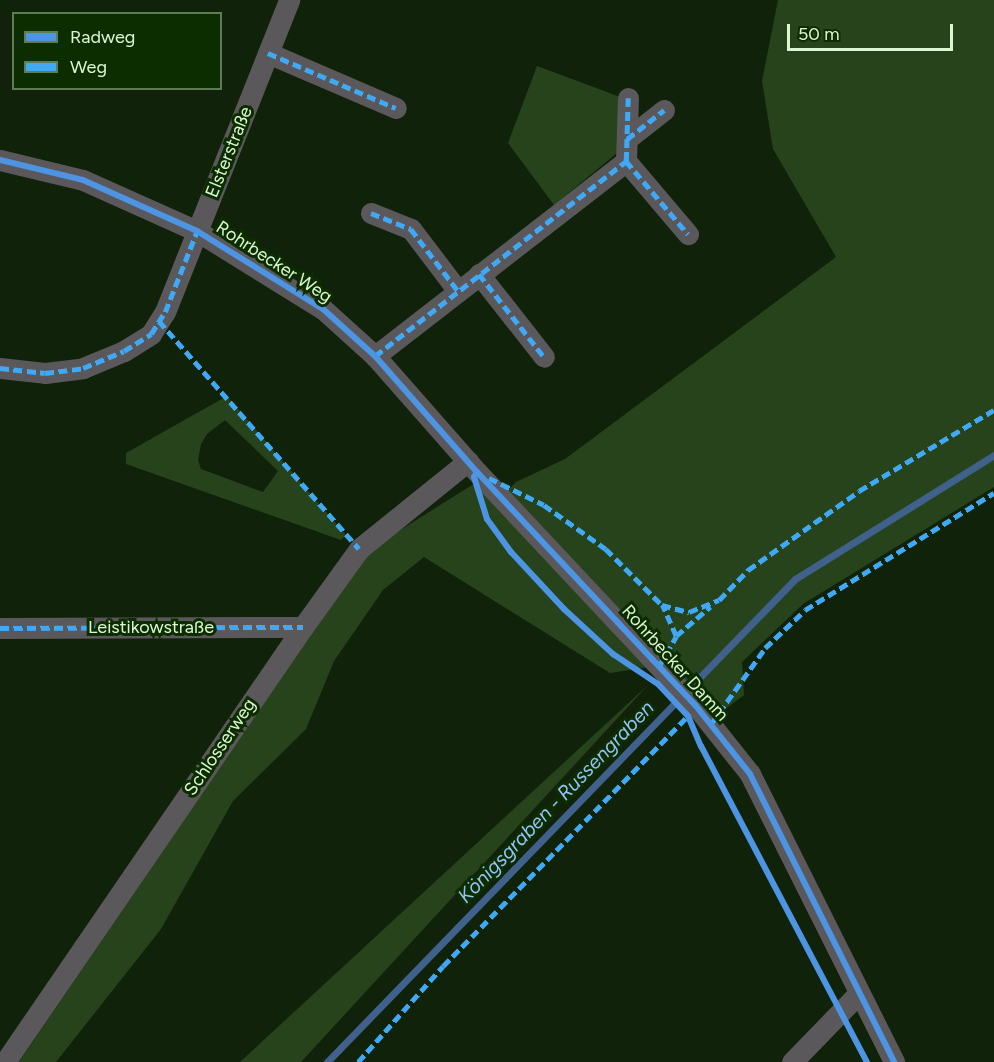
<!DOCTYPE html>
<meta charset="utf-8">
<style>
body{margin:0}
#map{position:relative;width:994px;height:1062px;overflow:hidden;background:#11220a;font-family:Figtree,sans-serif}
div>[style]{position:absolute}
.green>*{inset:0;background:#27431c}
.stream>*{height:7px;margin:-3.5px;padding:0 3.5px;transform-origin:3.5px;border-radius:3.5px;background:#3f618c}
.street>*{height:21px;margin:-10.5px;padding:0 10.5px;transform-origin:10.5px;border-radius:10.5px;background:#5a585b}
.quiet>*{height:4.5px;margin-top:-2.25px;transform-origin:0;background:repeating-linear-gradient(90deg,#3fa9f5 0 9px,transparent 0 13.5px)}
.cycleway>*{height:6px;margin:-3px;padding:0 3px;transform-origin:3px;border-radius:3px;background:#4d94e3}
span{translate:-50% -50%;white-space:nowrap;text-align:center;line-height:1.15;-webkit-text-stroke:6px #0c2d00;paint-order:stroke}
.street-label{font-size:18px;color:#dcf6d3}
.water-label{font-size:20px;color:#97c1fc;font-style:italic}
.legend{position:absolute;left:12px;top:12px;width:210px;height:78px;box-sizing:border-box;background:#0c2d00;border:2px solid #5f7d54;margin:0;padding:8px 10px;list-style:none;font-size:18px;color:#dcf6d3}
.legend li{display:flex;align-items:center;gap:12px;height:30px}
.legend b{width:30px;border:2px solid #5f7d54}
.scale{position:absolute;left:787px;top:24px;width:166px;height:27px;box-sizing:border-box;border:3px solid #dcf6d3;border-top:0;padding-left:8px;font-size:18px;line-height:21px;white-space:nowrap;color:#dcf6d3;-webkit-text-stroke:4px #0c2d00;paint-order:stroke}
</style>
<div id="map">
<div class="green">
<div style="clip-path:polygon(778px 0,994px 0,994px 487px,803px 604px,742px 662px,744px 695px,716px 716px,668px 664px,610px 673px,424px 557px,383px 590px,334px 661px,306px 729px,233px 801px,161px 929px,56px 1062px,19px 1062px,367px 551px,480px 480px,507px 491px,516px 482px,565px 459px,836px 257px,773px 149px,762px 81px)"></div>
<div style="clip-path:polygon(537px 66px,623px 98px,617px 153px,554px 205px,508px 143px)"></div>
<div style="clip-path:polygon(evenodd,227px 396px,346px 535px,341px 540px,126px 464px,126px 453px,227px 396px,225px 420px,278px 471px,263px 492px,201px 469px,198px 460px,201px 444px,207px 434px,225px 420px)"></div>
<div style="clip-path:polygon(648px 685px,301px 1062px,240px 1062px)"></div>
</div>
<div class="stream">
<div style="left:327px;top:1062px;width:673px;rotate:-45.9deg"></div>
<div style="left:795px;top:579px;width:234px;rotate:-31.9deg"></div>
</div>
<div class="street">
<div style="left:268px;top:53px;width:139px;rotate:23.3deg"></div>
<div style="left:627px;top:139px;width:47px;rotate:-38.1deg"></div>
<div style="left:0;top:160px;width:85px;rotate:13.5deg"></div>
<div style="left:83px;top:180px;width:125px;rotate:24.1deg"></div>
<div style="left:197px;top:231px;width:148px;rotate:31.8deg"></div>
<div style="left:323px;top:309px;width:70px;rotate:42.1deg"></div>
<div style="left:375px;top:356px;width:154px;rotate:48.7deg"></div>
<div style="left:477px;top:472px;width:320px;rotate:46.9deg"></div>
<div style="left:696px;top:706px;width:87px;rotate:51.5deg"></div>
<div style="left:750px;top:774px;width:322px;rotate:63.4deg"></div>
<div style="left:626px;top:161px;width:63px;rotate:-88.2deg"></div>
<div style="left:371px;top:213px;width:43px;rotate:21.8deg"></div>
<div style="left:411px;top:229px;width:78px;rotate:52.8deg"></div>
<div style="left:479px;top:274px;width:105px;rotate:51.9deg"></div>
<div style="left:375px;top:356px;width:318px;rotate:-37.8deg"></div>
<div style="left:626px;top:161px;width:96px;rotate:49.7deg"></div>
<div style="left:0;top:368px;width:45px;rotate:6.3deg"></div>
<div style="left:45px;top:373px;width:38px;rotate:-7deg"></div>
<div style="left:83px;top:368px;width:44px;rotate:-22.5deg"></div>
<div style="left:124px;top:351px;width:32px;rotate:-32deg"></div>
<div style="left:151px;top:334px;width:26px;rotate:-58deg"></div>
<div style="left:165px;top:312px;width:336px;rotate:-68.3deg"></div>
<div style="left:0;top:628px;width:303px;rotate:-0.2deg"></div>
<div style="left:5px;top:1062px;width:527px;rotate:-55.59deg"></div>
<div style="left:303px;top:627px;width:96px;rotate:-54.3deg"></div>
<div style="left:359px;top:549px;width:140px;rotate:-38.9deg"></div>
<div style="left:792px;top:1062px;width:96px;rotate:-45.8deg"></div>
</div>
<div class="quiet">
<div style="left:268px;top:53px;width:139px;rotate:23.3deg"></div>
<div style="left:627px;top:139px;width:47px;rotate:-38.1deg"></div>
<div style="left:626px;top:161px;width:63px;rotate:-88.2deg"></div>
<div style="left:371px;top:213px;width:43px;rotate:21.8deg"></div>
<div style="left:411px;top:229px;width:78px;rotate:52.8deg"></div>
<div style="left:479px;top:274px;width:105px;rotate:51.9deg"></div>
<div style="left:159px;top:321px;width:303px;rotate:48.7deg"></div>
<div style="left:375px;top:356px;width:318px;rotate:-37.8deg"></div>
<div style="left:626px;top:161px;width:96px;rotate:49.7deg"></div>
<div style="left:0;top:368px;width:45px;rotate:6.3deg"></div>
<div style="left:45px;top:373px;width:38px;rotate:-7deg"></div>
<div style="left:83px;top:368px;width:44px;rotate:-22.5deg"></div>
<div style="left:124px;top:351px;width:32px;rotate:-32deg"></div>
<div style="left:151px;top:334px;width:26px;rotate:-58deg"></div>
<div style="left:165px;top:312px;width:87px;rotate:-68.4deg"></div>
<div style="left:489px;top:478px;width:61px;rotate:26.1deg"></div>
<div style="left:544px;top:505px;width:76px;rotate:35.4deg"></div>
<div style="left:606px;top:549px;width:79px;rotate:45deg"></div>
<div style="left:662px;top:605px;width:28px;rotate:15deg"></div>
<div style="left:689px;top:612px;width:32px;rotate:-22deg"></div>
<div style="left:719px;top:600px;width:42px;rotate:-46deg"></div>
<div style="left:748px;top:570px;width:136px;rotate:-35.4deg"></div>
<div style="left:859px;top:491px;width:157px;rotate:-31deg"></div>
<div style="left:0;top:628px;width:303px;rotate:-0.2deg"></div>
<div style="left:676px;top:636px;width:45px;rotate:-40.5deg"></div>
<div style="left:659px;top:666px;width:34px;rotate:-60deg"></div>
<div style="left:676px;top:636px;width:34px;rotate:-114deg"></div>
<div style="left:711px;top:724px;width:93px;rotate:-54.6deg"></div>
<div style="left:765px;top:648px;width:55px;rotate:-43.5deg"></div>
<div style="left:805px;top:610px;width:222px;rotate:-31.8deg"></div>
<div style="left:358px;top:1062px;width:128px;rotate:-48.5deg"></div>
<div style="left:443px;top:966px;width:350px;rotate:-45.6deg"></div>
</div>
<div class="cycleway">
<div style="left:0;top:160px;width:85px;rotate:13.5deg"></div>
<div style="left:83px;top:180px;width:125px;rotate:24.1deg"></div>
<div style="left:197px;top:231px;width:148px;rotate:31.8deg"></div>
<div style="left:323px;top:309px;width:70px;rotate:42.1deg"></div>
<div style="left:375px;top:356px;width:154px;rotate:48.7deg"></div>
<div style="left:477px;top:472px;width:320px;rotate:46.9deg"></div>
<div style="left:696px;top:706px;width:87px;rotate:51.5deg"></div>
<div style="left:750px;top:774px;width:322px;rotate:63.4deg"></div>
<div style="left:477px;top:472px;width:6px;rotate:121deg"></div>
<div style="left:474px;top:477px;width:44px;rotate:72.8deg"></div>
<div style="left:487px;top:519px;width:41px;rotate:54deg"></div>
<div style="left:511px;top:552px;width:78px;rotate:47.1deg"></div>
<div style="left:564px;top:609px;width:67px;rotate:42.6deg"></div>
<div style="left:613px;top:654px;width:54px;rotate:33.7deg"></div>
<div style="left:658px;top:684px;width:44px;rotate:46.8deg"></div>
<div style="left:688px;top:716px;width:33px;rotate:67deg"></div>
<div style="left:701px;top:746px;width:357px;rotate:62.3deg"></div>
</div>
<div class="street-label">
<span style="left:229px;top:152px;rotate:-68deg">Elsterstraße</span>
<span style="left:274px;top:262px;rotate:33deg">Rohrbecker Weg</span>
<span style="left:151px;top:627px">Leistikowstraße</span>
<span style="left:675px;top:663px;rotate:48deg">Rohrbecker Damm</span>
<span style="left:220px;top:747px;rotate:-56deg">Schlosserweg</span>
</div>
<div class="water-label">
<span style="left:556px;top:802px;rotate:-46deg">Königsgraben - Russengraben</span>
</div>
<ul class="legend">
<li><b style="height:8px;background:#4d94e3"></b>Radweg</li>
<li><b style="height:8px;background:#3fa9f5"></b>Weg</li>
</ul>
<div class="scale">50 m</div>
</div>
